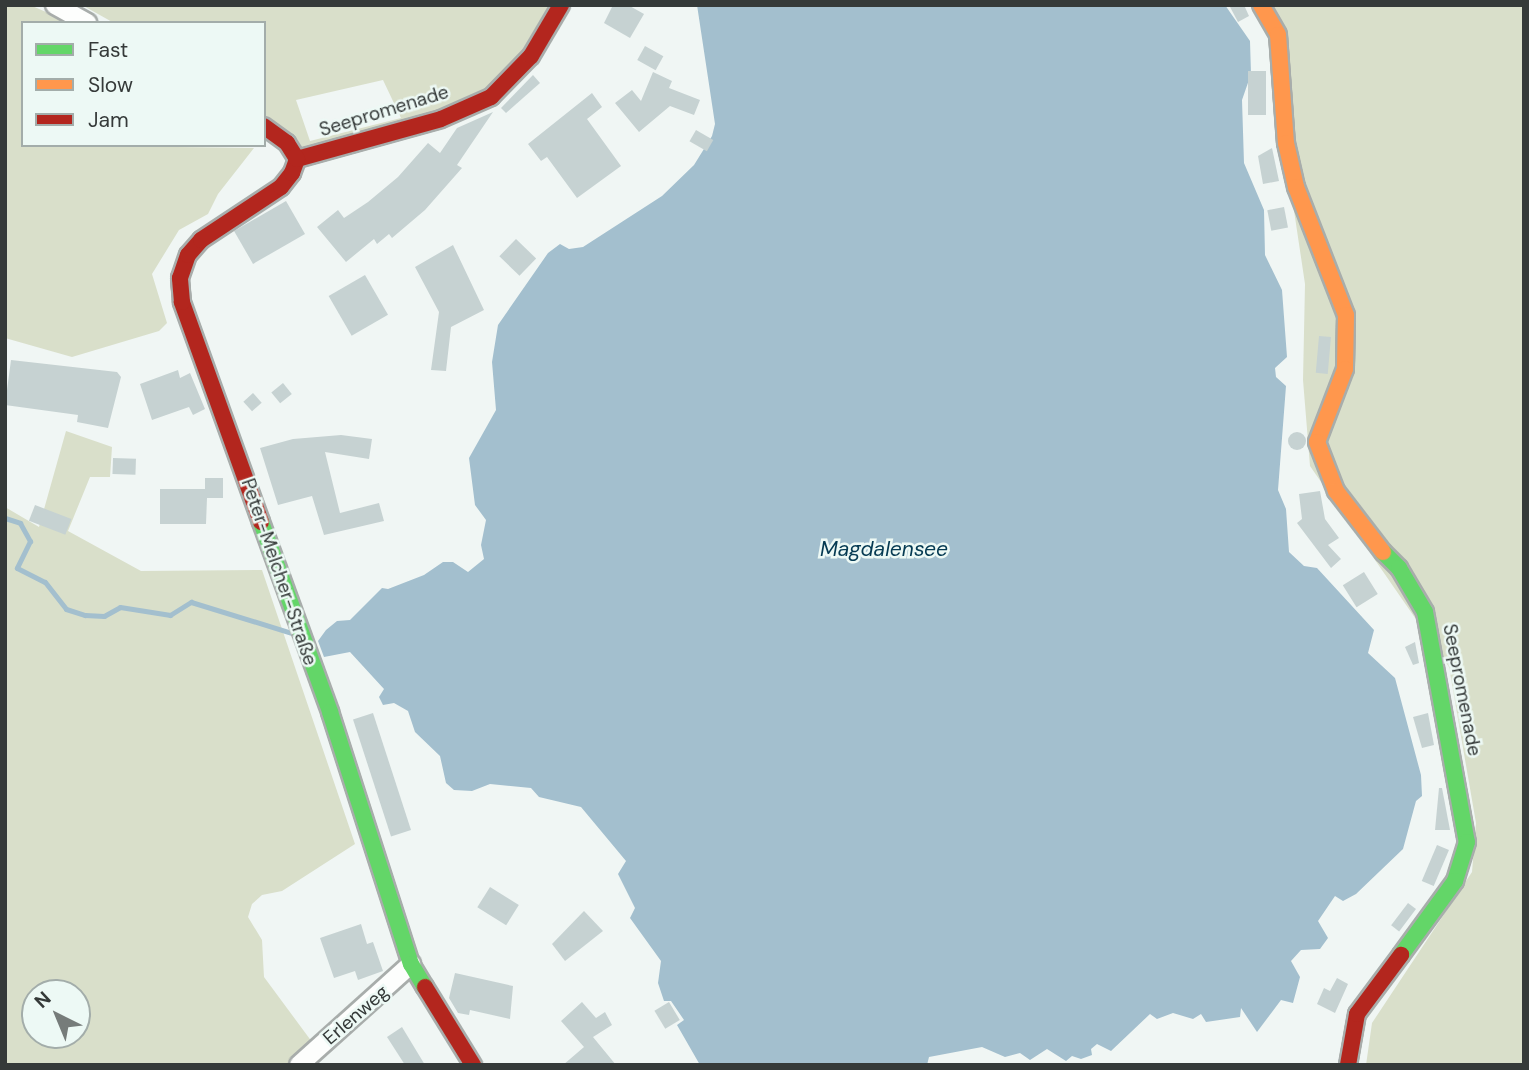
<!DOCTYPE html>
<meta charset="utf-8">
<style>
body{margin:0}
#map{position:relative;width:1529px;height:1070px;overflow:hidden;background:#f0f6f4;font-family:"DM Sans",sans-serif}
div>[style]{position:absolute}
.green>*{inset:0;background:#d9dfca}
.water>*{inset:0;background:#a3bfce}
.stream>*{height:5px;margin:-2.5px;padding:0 2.5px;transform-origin:2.5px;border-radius:2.5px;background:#a3bfce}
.building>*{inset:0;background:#c6d2d2;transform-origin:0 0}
.round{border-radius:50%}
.roads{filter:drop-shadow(2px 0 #a8adab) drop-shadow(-2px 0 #a8adab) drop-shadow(0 2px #a8adab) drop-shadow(0 -2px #a8adab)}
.street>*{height:18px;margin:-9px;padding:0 9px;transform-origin:9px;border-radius:9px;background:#fdfefd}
.fast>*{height:16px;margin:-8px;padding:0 8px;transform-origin:8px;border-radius:8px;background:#63d668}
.slow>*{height:16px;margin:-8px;padding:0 8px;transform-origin:8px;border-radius:8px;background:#ff974d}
.jam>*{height:16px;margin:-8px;padding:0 8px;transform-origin:8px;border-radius:8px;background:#b3261e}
span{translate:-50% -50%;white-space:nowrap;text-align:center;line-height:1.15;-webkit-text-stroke:5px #edf9f5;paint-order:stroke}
.street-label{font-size:19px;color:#353a39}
.water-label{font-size:21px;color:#053a52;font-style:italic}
.frame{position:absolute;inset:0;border:7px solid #353a39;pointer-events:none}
.legend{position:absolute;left:21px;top:21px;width:245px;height:126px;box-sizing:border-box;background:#edf9f5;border:2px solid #a3adaa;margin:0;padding:9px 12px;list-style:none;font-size:21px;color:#353a39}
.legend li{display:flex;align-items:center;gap:14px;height:35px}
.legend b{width:35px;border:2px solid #a3adaa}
.north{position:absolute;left:21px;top:979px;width:70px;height:70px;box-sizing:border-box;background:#edf9f5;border:2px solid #a3adaa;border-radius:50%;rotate:317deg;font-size:19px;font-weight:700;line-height:28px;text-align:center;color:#353a39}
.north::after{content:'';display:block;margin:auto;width:24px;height:32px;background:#767c7a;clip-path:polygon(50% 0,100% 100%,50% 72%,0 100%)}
</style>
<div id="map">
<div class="green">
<div style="clip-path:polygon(5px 5px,30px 5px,71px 23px,23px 23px,23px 145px,254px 148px,218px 194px,208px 214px,179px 230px,152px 274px,167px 323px,159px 331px,72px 357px,5px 338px)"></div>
<div style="clip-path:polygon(evenodd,82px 5px,553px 5px,512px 72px,442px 116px,295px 153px,264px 121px,264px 23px,114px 23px,82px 5px,383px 80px,401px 118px,310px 141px,296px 100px,383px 80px)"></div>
<div style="clip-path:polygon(1252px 5px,1524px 5px,1524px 1065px,1366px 1065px,1372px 1023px,1472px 872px,1476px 823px,1449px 667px,1310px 466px,1303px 380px,1305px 284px,1267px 30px)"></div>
<div style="clip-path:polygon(evenodd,66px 431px,112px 447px,110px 477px,90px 477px,68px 531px,141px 571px,262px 570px,355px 844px,282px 891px,262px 895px,252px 904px,248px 917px,262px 940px,264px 977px,315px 1046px,294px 1065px,5px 1065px,5px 507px,39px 527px,66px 431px,35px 993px,77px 993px,77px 1035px,35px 1035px,35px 993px)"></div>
</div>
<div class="water">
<div style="clip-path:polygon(697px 5px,1225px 5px,1250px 41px,1251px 74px,1242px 100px,1244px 163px,1264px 210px,1265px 255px,1282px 290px,1287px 357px,1275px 368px,1276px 377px,1286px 386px,1278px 490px,1286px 509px,1289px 552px,1304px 566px,1317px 568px,1374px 630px,1368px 653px,1395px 678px,1421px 775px,1422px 796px,1416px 801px,1403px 849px,1356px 894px,1343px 901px,1335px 896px,1318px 921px,1328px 938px,1320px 949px,1301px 950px,1291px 961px,1300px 977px,1293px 1003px,1281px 1000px,1257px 1032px,1241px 1008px,1240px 1017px,1206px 1022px,1201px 1014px,1193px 1019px,1173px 1013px,1157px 1019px,1150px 1014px,1111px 1051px,1097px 1044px,1091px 1049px,1092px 1055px,1081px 1059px,1072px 1056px,1066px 1061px,1047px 1049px,1030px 1060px,1020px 1053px,1005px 1057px,982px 1047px,929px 1057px,927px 1065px,700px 1065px,677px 1025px,684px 1020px,671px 1001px,664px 1001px,658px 983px,661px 961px,630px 918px,635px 908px,618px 874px,626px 861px,581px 807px,539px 797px,531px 788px,490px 784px,472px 791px,454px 790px,446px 783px,440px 756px,415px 732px,408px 711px,394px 703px,383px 705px,379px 697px,384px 689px,350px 652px,324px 657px,318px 641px,326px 630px,337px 621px,350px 620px,382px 588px,388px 589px,424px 575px,443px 562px,453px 562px,468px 572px,484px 559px,481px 545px,486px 520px,475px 505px,469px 458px,496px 410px,492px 362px,498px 325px,548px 253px,560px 244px,569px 249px,583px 247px,662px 196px,694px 165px,712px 136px,715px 124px)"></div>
</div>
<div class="stream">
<div style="left:5px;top:518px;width:16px;rotate:18deg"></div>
<div style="left:20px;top:523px;width:21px;rotate:61deg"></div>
<div style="left:30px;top:541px;width:30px;rotate:116deg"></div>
<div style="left:17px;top:568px;width:31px;rotate:27deg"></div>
<div style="left:45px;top:582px;width:34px;rotate:52deg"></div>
<div style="left:66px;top:609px;width:20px;rotate:18deg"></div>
<div style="left:85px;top:615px;width:19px;rotate:3deg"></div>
<div style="left:104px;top:616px;width:18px;rotate:-29deg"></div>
<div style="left:120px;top:607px;width:51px;rotate:9.1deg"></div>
<div style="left:170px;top:615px;width:25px;rotate:-32deg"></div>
<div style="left:191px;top:602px;width:109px;rotate:17.1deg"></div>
</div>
<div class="building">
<div style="clip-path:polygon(613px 5px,628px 5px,644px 14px,630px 38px,604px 23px)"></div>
<div style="clip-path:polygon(1229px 5px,1244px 5px,1249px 16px,1238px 22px)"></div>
<div style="left:645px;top:46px;width:21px;height:16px;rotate:29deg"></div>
<div style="left:1248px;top:71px;width:18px;height:44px"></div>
<div style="clip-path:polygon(653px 72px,672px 81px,669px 88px,700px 100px,694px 115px,670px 106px,639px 132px,615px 103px,632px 90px,641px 101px)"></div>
<div style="clip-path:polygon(533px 75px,540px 83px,506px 113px,501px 108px)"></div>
<div style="clip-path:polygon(592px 93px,602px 107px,587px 119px,621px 166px,577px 198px,547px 157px,541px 161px,528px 144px)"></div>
<div style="clip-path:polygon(493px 112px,457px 165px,462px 168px,425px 210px,392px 238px,389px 234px,377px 244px,374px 239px,346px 262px,317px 227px,338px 210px,344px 218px,368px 202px,398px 177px,428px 143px,440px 153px,457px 128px)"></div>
<div style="left:696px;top:130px;width:20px;height:13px;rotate:30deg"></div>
<div style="clip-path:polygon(1272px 148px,1279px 181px,1263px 184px,1258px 156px)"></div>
<div style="left:286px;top:201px;width:38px;height:60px;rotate:60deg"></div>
<div style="left:1284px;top:207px;width:21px;height:17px;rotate:79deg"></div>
<div style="left:516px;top:239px;width:28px;height:24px;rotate:44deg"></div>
<div style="clip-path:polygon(453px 245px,484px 310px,451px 327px,446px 371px,431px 370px,439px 312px,415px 267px)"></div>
<div style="left:365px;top:275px;width:46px;height:42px;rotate:60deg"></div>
<div style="left:1319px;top:336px;width:12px;height:37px;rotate:5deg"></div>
<div style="clip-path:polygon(11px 360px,117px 372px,121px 377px,108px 428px,77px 422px,78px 415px,5px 405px)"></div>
<div style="clip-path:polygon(178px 370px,180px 378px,190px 373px,205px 409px,193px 415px,189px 407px,152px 420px,140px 384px)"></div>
<div style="left:283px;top:383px;width:14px;height:15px;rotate:51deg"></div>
<div style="left:253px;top:393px;width:13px;height:13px;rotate:48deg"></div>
<div class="round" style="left:1288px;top:432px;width:18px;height:18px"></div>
<div style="clip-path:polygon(341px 435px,372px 439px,369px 459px,325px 452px,340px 513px,379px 503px,384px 521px,324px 535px,312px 496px,278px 505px,260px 448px,293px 439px)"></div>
<div style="left:113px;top:458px;width:23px;height:16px;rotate:2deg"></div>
<div style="clip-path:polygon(205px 478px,223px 478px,223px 498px,207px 498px,206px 524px,160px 524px,160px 489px,205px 489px)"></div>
<div style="clip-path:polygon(1320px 491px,1325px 519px,1339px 538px,1328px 545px,1341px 559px,1331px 568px,1297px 523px,1302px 519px,1299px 494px)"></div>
<div style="left:35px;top:505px;width:39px;height:17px;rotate:21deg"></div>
<div style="left:1364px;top:572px;width:26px;height:25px;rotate:58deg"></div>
<div style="clip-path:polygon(1415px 642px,1419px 663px,1413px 665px,1405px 647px)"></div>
<div style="left:373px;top:713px;width:123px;height:21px;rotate:72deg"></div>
<div style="clip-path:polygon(1428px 713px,1434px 745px,1422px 748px,1413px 717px)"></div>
<div style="clip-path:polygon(1439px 788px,1442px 788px,1450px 830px,1435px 830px)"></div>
<div style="left:1437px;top:845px;width:13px;height:39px;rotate:23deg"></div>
<div style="left:490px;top:887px;width:34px;height:24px;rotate:32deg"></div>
<div style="left:1408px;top:903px;width:10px;height:28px;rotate:37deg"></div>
<div style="clip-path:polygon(584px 911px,603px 931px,565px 961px,552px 944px)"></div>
<div style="clip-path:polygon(361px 924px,367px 944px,373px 942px,383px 971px,358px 980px,355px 971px,334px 978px,320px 938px)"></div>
<div style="clip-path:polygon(455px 973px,513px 986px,510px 1019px,470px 1010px,469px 1015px,458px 1013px,449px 998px)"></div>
<div style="clip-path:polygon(1337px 978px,1348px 984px,1335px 1013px,1317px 1004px,1324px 988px,1330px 991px)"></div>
<div style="clip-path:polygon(582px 1002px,596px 1018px,605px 1012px,612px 1025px,593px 1037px,616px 1065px,563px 1065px,584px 1047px,561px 1021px)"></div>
<div style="left:669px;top:1002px;width:21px;height:17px;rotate:59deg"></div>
<div style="clip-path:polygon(402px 1027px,425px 1065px,405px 1065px,387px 1037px)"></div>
</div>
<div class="roads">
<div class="street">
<div style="left:55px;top:5px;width:37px;rotate:29deg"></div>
<div style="left:299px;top:1065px;width:151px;rotate:-42deg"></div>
</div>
<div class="fast">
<div style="left:261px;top:522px;width:202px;rotate:70deg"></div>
<div style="left:330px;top:712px;width:265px;rotate:72.2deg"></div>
<div style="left:411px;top:964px;width:27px;rotate:59deg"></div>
<div style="left:1383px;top:552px;width:23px;rotate:45deg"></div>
<div style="left:1399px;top:568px;width:51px;rotate:59.4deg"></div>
<div style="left:1425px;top:612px;width:234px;rotate:79.7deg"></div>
<div style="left:1467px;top:842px;width:41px;rotate:107.1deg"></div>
<div style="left:1455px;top:881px;width:92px;rotate:126.1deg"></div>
</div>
<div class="slow">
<div style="left:1261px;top:5px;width:34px;rotate:60deg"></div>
<div style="left:1278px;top:35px;width:108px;rotate:85.8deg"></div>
<div style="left:1286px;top:143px;width:45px;rotate:77.2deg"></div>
<div style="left:1296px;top:187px;width:137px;rotate:68.7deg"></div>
<div style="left:1346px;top:315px;width:54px;rotate:91.1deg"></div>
<div style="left:1345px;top:369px;width:78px;rotate:111deg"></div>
<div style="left:1317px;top:442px;width:53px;rotate:68.8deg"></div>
<div style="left:1336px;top:491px;width:77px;rotate:52.4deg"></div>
</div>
<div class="jam">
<div style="left:297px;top:159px;width:149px;rotate:-15.5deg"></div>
<div style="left:441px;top:119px;width:55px;rotate:-23.7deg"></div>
<div style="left:491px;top:97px;width:57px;rotate:-45.7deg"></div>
<div style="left:531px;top:56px;width:59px;rotate:-59.5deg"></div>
<div style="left:261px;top:522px;width:234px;rotate:-109.8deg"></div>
<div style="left:182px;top:302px;width:24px;rotate:-95deg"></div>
<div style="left:180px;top:278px;width:24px;rotate:-71deg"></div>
<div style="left:188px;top:255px;width:20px;rotate:-49deg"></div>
<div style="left:201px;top:240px;width:96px;rotate:-33.5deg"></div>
<div style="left:281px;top:187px;width:18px;rotate:-52deg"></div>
<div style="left:292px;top:173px;width:15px;rotate:-70deg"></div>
<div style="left:297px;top:159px;width:19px;rotate:-122deg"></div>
<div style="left:287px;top:143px;width:29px;rotate:-144deg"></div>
<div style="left:425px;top:987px;width:92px;rotate:58.4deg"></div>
<div style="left:1348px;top:1065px;width:52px;rotate:-80deg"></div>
<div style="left:1357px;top:1014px;width:74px;rotate:-53.3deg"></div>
</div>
</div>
<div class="street-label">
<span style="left:384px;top:111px;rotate:-17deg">Seepromenade</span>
<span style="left:279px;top:572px;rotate:71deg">Peter-Melcher-Straße</span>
<span style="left:1462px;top:690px;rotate:79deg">Seepromenade</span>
<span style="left:356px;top:1015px;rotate:-41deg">Erlenweg</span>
</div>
<div class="water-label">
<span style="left:884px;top:549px">Magdalensee</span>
</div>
<div class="frame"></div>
<ul class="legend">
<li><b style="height:9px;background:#63d668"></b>Fast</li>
<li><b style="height:9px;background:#ff974d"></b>Slow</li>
<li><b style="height:9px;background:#b3261e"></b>Jam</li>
</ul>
<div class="north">N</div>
</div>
